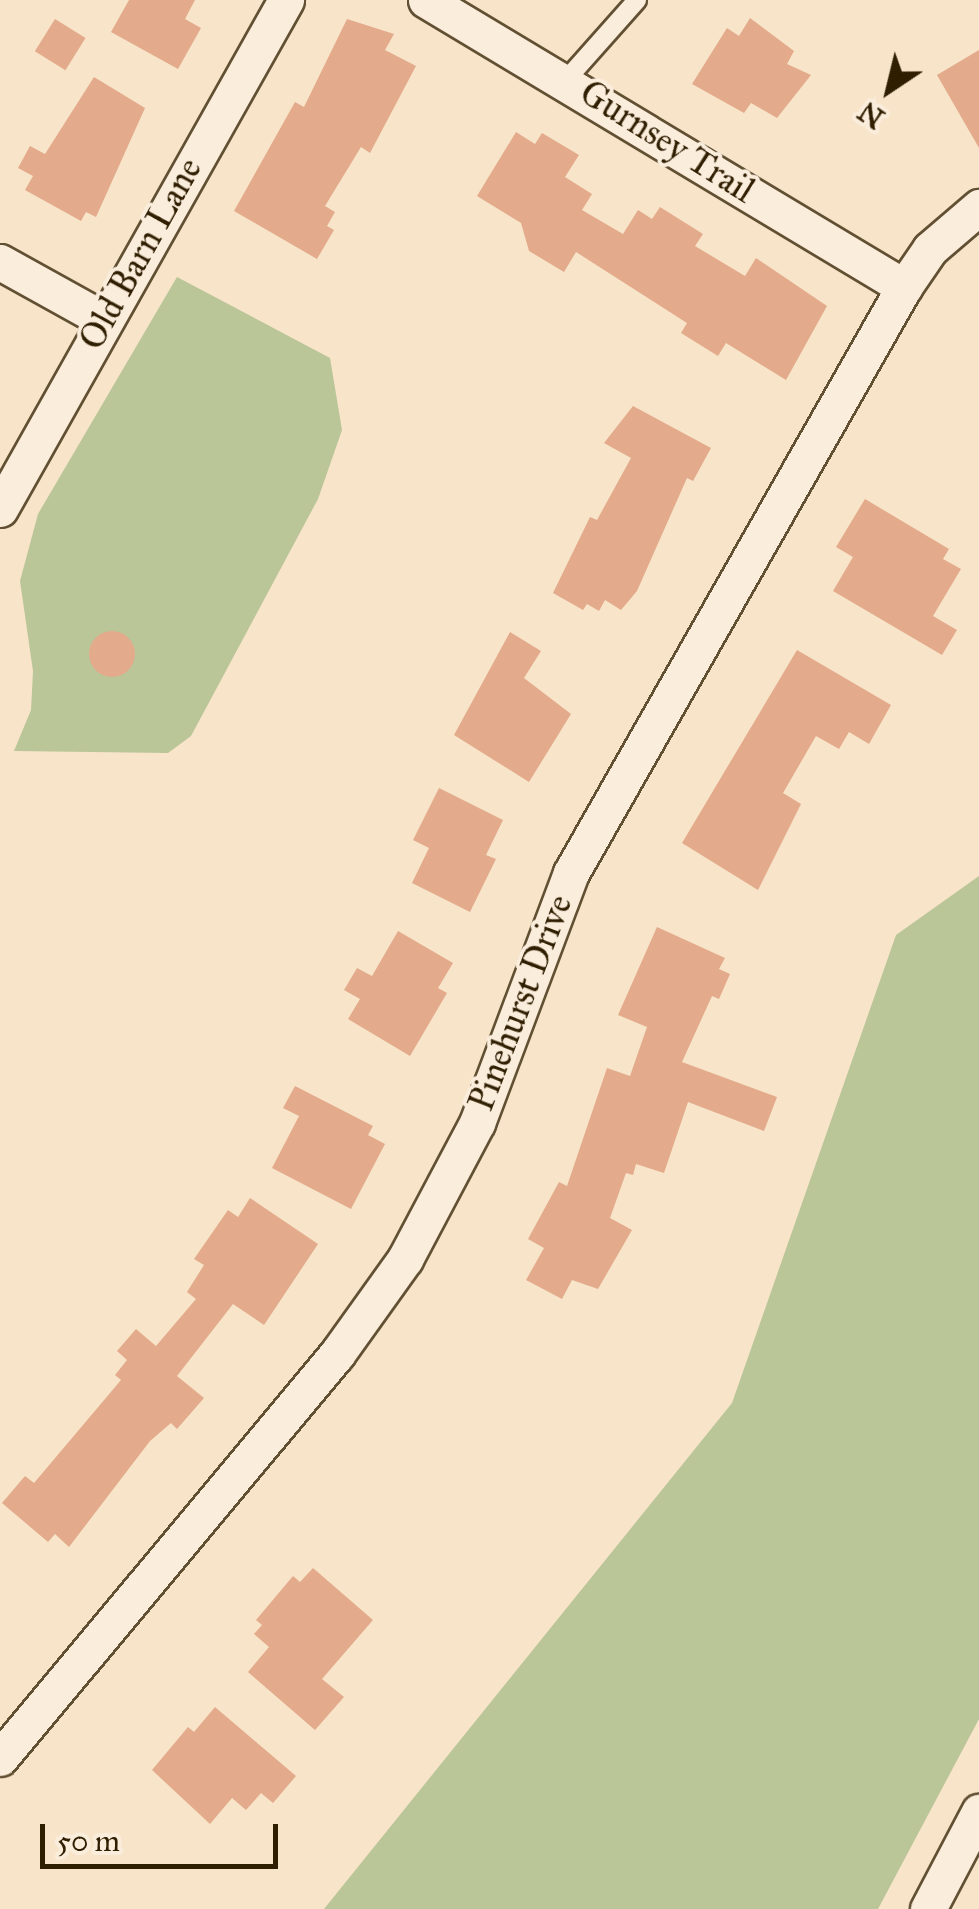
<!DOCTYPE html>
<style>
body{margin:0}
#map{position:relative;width:979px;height:1909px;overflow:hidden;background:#f7e4c9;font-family:"IM FELL Great Primer",serif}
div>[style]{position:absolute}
.green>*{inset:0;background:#bac598}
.building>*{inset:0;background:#e3ab8b;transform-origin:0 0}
.round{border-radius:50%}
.roads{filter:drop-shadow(2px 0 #625033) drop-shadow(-2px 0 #625033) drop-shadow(0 2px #625033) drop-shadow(0 -2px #625033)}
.service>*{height:18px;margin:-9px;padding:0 9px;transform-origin:9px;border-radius:9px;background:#faeddc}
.minor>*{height:35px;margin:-17.5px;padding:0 17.5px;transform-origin:17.5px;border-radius:17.5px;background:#faeddc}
span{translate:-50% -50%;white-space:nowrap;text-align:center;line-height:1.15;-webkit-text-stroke:8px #faeddc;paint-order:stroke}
.street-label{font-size:35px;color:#301e01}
.north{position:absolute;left:839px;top:40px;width:100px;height:100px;-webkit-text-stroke:8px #faeddc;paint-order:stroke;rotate:215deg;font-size:28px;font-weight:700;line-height:40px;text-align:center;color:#301e01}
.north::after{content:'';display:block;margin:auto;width:35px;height:45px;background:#301e01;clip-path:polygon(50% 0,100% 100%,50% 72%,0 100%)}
.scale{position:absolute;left:40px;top:1824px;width:238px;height:45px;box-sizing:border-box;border:5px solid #301e01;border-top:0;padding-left:12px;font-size:30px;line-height:35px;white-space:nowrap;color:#301e01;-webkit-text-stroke:8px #faeddc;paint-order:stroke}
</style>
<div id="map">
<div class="green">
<div style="clip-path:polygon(177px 277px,330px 358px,342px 430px,318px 499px,191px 736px,168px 753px,14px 751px,31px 710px,33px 671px,20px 581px,38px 514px)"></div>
<div style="clip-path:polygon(979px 876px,979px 1719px,878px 1909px,324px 1909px,732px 1403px,896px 935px)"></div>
</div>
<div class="building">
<div style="clip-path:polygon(129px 0,195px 0,185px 19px,201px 28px,178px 69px,111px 32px)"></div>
<div style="clip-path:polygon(750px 18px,794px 51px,787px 64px,811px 75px,777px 118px,751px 103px,744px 113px,692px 84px,727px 28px,739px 36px)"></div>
<div style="left:55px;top:19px;width:36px;height:38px;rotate:32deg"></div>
<div style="clip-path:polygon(347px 19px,394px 34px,385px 50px,416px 66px,370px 153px,361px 147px,325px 206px,335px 212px,327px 226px,334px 230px,317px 259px,234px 211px,295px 102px,304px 107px)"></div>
<div style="clip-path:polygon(979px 50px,979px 148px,937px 75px)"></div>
<div style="clip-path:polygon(94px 77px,145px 108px,96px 217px,86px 212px,81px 221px,25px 190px,33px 176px,18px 168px,30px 146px,45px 154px)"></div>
<div style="clip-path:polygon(516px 132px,535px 144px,542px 133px,579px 155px,565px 177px,592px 194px,582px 210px,623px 234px,638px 210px,652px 219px,660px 207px,703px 234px,695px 246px,745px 276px,756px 258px,827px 306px,786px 380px,726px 343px,718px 356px,681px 333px,687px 323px,576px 252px,564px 272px,529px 251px,521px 223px,477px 196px)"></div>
<div style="clip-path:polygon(633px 406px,711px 448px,693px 481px,687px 478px,637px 591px,621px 610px,605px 600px,599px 611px,587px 604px,583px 610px,553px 593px,590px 517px,597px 520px,631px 458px,604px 443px)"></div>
<div style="clip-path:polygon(865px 499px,949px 549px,943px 559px,961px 569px,933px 616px,957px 630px,942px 655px,833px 591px,853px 557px,836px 547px)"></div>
<div class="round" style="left:89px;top:631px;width:46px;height:46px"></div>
<div style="clip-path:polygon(510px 632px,541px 651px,524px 678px,571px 714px,529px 782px,454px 735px)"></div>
<div style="clip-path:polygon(797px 650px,891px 705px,869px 744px,849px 732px,839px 749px,816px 736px,783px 793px,801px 804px,758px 890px,682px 843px)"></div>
<div style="clip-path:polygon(439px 788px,503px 820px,486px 855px,496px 859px,470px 912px,412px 883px,429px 848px,413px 840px)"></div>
<div style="clip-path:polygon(657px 927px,725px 958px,719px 969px,730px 974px,719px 999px,712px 996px,682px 1062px,777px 1097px,764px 1131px,688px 1102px,664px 1173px,636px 1164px,633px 1175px,626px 1173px,610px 1218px,632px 1230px,598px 1289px,572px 1280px,562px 1299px,526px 1280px,544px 1248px,528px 1239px,559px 1182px,567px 1186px,607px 1068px,630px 1076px,647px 1027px,618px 1015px)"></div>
<div style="clip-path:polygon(398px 931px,453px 963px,438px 988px,447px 993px,410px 1056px,348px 1019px,360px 999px,344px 990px,357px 968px,372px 976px)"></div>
<div style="clip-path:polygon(295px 1086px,373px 1126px,368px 1135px,385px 1144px,351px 1209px,272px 1168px,299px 1116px,283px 1108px)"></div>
<div style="clip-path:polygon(250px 1198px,318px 1244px,264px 1325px,233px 1304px,177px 1376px,204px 1398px,177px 1429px,171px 1423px,150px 1441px,69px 1547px,55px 1534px,48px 1542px,2px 1503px,25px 1476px,34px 1483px,121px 1380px,115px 1375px,127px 1360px,117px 1351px,136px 1329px,156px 1346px,196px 1299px,187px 1292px,204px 1265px,194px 1259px,228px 1210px,238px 1217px)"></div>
<div style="clip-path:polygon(313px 1568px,373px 1620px,322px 1679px,344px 1697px,315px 1730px,248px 1672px,269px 1647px,254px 1634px,262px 1625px,256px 1620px,293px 1576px,300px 1582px)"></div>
<div style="clip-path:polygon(215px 1707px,296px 1776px,273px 1803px,261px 1793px,246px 1810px,232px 1798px,210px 1824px,152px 1770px,188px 1727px,194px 1732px)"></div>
</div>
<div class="roads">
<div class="service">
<div style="left:566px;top:80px;width:107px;rotate:-48.4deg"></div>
</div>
<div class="minor">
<div style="left:426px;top:0;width:558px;rotate:30.98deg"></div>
<div style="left:0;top:262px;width:118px;rotate:29deg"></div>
<div style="left:0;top:509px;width:584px;rotate:-60.67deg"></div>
<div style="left:0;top:1758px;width:526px;rotate:-50.17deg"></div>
<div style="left:337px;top:1354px;width:117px;rotate:-54.4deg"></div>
<div style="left:405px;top:1259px;width:154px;rotate:-62.1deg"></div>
<div style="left:477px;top:1123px;width:267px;rotate:-69.4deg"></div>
<div style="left:571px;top:873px;width:674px;rotate:-60.39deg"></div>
<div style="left:904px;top:287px;width:46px;rotate:-55.6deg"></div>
<div style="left:930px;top:249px;width:65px;rotate:-40.6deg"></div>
<div style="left:928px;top:1909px;width:110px;rotate:-62.3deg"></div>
</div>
</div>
<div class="street-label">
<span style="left:667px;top:142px;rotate:32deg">Gurnsey Trail</span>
<span style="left:141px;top:254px;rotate:-61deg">Old Barn Lane</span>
<span style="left:521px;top:1003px;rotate:-69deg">Pinehurst Drive</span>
</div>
<div class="north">N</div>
<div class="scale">50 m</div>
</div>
